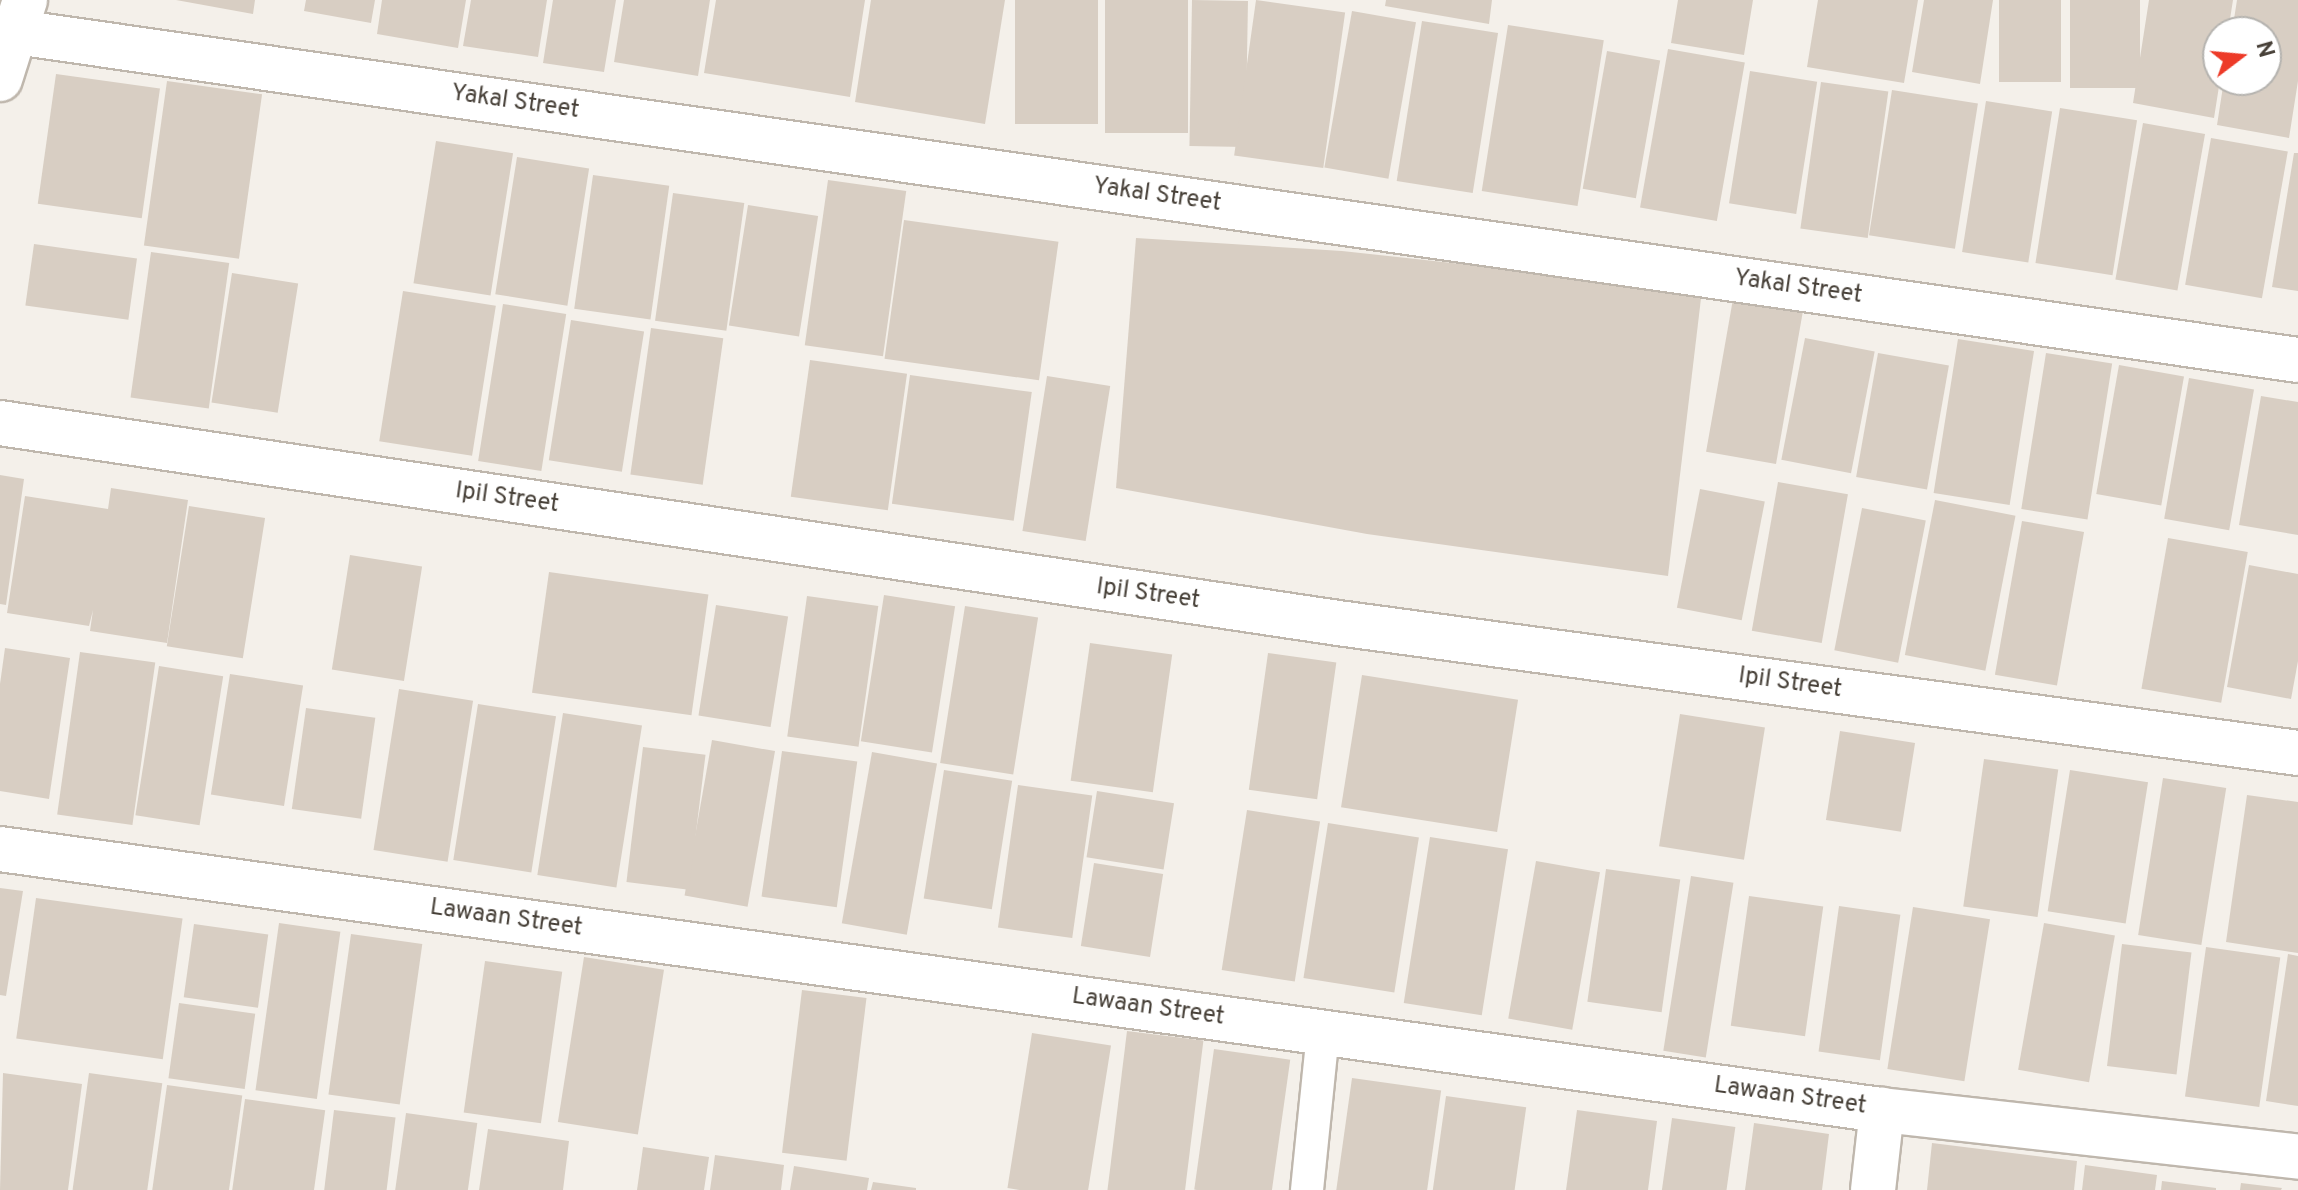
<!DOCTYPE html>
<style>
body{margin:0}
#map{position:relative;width:2298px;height:1190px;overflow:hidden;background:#f4f0ea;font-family:Overpass,sans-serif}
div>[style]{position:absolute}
.building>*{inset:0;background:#d8cec3;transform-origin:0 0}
.roads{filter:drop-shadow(2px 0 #bfb7ad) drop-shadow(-2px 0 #bfb7ad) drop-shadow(0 2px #bfb7ad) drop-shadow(0 -2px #bfb7ad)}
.lane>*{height:32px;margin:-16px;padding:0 16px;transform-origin:16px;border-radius:16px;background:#fff}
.street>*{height:44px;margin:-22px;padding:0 22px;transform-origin:22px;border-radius:22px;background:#fff}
span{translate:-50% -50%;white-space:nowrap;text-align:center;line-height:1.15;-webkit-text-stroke:7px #fff;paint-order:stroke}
.street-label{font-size:24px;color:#474038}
.north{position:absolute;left:2202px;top:16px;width:80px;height:80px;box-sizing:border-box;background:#fff;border:2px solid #b5b3af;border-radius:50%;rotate:74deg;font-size:22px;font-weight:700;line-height:32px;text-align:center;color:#474038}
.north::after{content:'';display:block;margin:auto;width:28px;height:36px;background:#ed3a28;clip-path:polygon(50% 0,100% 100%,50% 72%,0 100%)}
</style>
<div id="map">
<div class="building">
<div style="clip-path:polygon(176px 0,255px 0,253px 14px)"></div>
<div style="clip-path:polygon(306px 0,375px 0,371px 23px,304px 11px)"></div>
<div style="clip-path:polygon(382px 0,466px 0,458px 48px,377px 34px)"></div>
<div style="clip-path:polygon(471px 0,547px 0,538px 57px,463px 46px)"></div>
<div style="clip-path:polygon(553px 0,616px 0,604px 72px,543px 63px)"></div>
<div style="clip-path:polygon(624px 0,710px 0,698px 76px,614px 62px)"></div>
<div style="clip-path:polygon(716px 0,865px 0,850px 97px,704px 73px)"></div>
<div style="clip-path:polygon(871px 0,1005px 0,985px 124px,855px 102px)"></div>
<div style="left:1015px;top:0;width:83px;height:124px"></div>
<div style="left:1105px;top:0;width:83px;height:133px"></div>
<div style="left:1192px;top:0;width:56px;height:146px;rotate:1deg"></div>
<div style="left:1256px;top:0;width:90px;height:157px;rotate:8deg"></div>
<div style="clip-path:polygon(1386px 0,1492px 0,1489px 24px,1385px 6px)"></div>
<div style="clip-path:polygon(1678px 0,1753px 0,1744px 55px,1671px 43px)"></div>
<div style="clip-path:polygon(1818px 0,1918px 0,1904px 83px,1807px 67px)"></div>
<div style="clip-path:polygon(1924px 0,1993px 0,1980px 84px,1912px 72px)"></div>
<div style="left:1999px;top:0;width:62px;height:82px"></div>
<div style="left:2070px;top:0;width:70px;height:88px"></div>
<div style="clip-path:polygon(2149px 0,2233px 0,2228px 32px,2218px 32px,2220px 80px,2214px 118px,2133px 103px)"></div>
<div style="clip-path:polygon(2237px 0,2298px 0,2298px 81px,2289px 138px,2217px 125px,2224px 80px,2266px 80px,2266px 32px,2232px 32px)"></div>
<div style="left:1352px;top:11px;width:65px;height:159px;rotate:10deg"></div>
<div style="left:1422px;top:21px;width:77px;height:162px;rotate:9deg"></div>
<div style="left:1508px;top:25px;width:97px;height:168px;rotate:9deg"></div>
<div style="left:1668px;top:49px;width:78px;height:161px;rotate:10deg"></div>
<div style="left:1607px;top:51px;width:54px;height:140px;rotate:10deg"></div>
<div style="left:1750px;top:71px;width:68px;height:134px;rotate:9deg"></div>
<div style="left:56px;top:74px;width:105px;height:131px;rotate:8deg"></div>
<div style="left:167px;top:81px;width:96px;height:166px;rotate:8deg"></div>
<div style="left:1821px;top:82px;width:68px;height:148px;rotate:8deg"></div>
<div style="left:1892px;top:90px;width:87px;height:147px;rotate:9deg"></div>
<div style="left:1986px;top:101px;width:67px;height:153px;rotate:9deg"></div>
<div style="left:2060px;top:108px;width:78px;height:157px;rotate:9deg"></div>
<div style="left:2143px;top:123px;width:63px;height:159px;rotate:10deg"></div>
<div style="left:2211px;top:138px;width:78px;height:149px;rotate:10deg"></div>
<div style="left:436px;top:141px;width:78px;height:144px;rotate:9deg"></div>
<div style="clip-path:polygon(2294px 153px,2298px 153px,2298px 291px,2272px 287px)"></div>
<div style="left:517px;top:157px;width:73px;height:139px;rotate:9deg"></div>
<div style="left:593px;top:175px;width:77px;height:135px;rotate:8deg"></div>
<div style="left:828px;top:180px;width:79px;height:167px;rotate:8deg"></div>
<div style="left:673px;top:193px;width:72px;height:129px;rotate:8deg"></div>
<div style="left:748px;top:205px;width:71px;height:122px;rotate:9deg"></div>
<div style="left:904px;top:220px;width:156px;height:140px;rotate:8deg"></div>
<div style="clip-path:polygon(1136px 238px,1342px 251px,1702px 290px,1668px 576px,1367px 534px,1116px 488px)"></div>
<div style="left:34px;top:244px;width:104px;height:62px;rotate:8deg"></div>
<div style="left:151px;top:252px;width:79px;height:147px;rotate:8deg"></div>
<div style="left:232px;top:273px;width:67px;height:131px;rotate:9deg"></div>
<div style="left:403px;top:291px;width:94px;height:152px;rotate:9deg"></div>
<div style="left:1733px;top:299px;width:71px;height:155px;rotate:10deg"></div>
<div style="left:503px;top:304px;width:64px;height:159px;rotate:9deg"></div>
<div style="left:571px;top:320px;width:74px;height:142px;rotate:9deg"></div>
<div style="left:651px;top:328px;width:73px;height:148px;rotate:8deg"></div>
<div style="left:1805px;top:338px;width:71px;height:124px;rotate:11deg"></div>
<div style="left:1958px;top:339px;width:77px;height:156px;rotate:9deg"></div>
<div style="left:1878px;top:353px;width:72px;height:126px;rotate:10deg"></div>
<div style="left:2046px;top:353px;width:67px;height:158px;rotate:9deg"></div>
<div style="left:810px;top:360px;width:98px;height:138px;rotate:8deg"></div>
<div style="left:2119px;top:365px;width:66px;height:131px;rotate:10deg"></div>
<div style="left:910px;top:375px;width:123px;height:130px;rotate:8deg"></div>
<div style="left:1047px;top:376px;width:64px;height:157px;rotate:9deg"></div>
<div style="left:2189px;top:378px;width:66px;height:143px;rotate:10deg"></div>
<div style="clip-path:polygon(2261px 396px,2298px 402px,2298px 535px,2239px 525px)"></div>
<div style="clip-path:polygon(0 475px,24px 479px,6px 605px,0 604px)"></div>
<div style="left:1778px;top:482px;width:71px;height:151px;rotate:10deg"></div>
<div style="clip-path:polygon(111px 488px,188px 500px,167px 643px,90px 631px,93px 610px,89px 626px,7px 613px,25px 496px,108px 509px)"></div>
<div style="left:1700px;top:489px;width:66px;height:121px;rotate:11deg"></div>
<div style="left:1935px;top:500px;width:82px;height:158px;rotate:11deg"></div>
<div style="left:189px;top:506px;width:77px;height:142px;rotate:9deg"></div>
<div style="left:1862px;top:508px;width:65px;height:145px;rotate:11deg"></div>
<div style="left:2022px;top:521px;width:63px;height:156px;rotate:10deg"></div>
<div style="left:2168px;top:538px;width:81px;height:153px;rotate:10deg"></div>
<div style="left:350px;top:555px;width:73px;height:116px;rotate:9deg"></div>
<div style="clip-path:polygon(2249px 565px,2298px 574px,2298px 661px,2291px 699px,2227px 687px)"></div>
<div style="left:549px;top:572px;width:161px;height:122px;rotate:8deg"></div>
<div style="left:884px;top:595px;width:72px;height:148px;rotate:9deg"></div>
<div style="left:807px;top:596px;width:72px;height:142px;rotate:8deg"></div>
<div style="left:716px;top:605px;width:73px;height:112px;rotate:9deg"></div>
<div style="left:965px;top:606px;width:74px;height:159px;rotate:9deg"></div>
<div style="left:1090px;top:643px;width:83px;height:139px;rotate:8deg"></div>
<div style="clip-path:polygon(5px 648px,70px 658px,49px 799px,0 791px,0 684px)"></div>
<div style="left:80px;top:652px;width:76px;height:164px;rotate:8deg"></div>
<div style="left:1268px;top:653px;width:69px;height:138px;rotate:8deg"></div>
<div style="left:159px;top:666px;width:65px;height:151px;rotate:9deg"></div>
<div style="left:230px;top:674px;width:74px;height:122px;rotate:9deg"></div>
<div style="left:1362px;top:675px;width:158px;height:134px;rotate:9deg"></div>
<div style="left:399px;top:689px;width:75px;height:163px;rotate:9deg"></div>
<div style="left:478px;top:704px;width:79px;height:158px;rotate:9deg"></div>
<div style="left:306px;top:708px;width:70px;height:102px;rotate:8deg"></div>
<div style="left:563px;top:713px;width:80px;height:164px;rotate:9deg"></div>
<div style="left:1680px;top:714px;width:86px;height:134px;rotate:9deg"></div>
<div style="left:1840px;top:731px;width:76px;height:90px;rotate:9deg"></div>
<div style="left:712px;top:740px;width:64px;height:158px;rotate:10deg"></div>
<div style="left:643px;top:747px;width:63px;height:136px;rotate:7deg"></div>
<div style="left:782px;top:751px;width:76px;height:147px;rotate:8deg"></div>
<div style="left:872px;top:752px;width:66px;height:174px;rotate:10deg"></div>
<div style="left:1984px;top:759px;width:75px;height:149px;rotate:8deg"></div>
<div style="left:944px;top:770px;width:69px;height:130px;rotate:9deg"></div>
<div style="left:2070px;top:770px;width:79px;height:143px;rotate:9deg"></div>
<div style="left:2163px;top:778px;width:64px;height:159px;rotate:9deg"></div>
<div style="left:1018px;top:785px;width:75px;height:144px;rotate:8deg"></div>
<div style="left:1097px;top:791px;width:78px;height:67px;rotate:9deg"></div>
<div style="clip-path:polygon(2247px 795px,2298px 802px,2298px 953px,2226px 942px)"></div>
<div style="left:1247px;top:810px;width:74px;height:162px;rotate:9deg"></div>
<div style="left:1328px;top:823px;width:92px;height:157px;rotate:9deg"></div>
<div style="left:1430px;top:837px;width:79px;height:168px;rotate:9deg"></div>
<div style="left:1536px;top:861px;width:65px;height:160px;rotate:10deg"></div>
<div style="left:1094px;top:863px;width:70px;height:84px;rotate:9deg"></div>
<div style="left:1606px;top:869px;width:75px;height:134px;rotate:8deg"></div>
<div style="left:1691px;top:876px;width:43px;height:177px;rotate:9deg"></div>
<div style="clip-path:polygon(0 888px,23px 891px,6px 996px,0 995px)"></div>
<div style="left:1749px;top:896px;width:75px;height:131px;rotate:8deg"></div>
<div style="left:36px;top:898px;width:148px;height:142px;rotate:8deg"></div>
<div style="left:1839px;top:906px;width:62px;height:147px;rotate:8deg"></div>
<div style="left:1913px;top:907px;width:78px;height:164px;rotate:9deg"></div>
<div style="left:279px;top:923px;width:62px;height:169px;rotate:8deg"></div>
<div style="left:2044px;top:923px;width:72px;height:149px;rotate:10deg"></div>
<div style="left:194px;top:924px;width:75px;height:74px;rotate:8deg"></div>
<div style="left:351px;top:934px;width:72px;height:162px;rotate:8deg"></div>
<div style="left:2122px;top:944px;width:70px;height:123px;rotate:7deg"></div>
<div style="left:2206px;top:947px;width:75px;height:151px;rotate:8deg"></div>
<div style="clip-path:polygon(2288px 954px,2298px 956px,2298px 1106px,2266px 1101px)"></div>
<div style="left:584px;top:957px;width:81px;height:167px;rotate:9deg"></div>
<div style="left:485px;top:961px;width:78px;height:153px;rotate:8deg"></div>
<div style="left:802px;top:990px;width:65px;height:164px;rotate:7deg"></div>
<div style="left:179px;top:1003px;width:77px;height:76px;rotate:8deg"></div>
<div style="left:1127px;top:1031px;width:77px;height:161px;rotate:7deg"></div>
<div style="left:1032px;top:1033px;width:80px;height:157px;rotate:9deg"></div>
<div style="left:1214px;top:1049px;width:77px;height:142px;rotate:8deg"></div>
<div style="clip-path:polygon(3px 1073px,82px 1084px,68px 1190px,0 1190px)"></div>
<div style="left:89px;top:1073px;width:74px;height:118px;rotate:8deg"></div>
<div style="left:1352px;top:1078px;width:90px;height:113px;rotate:8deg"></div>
<div style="left:167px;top:1085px;width:76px;height:106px;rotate:8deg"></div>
<div style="left:1446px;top:1096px;width:81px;height:95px;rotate:8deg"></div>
<div style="left:245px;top:1099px;width:81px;height:92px;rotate:8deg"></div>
<div style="left:334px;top:1110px;width:62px;height:81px;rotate:7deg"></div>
<div style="clip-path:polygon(1577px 1110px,1657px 1121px,1648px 1190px,1566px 1190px)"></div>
<div style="left:406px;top:1113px;width:72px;height:78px;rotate:8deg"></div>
<div style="left:1672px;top:1118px;width:64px;height:73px;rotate:8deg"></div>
<div style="clip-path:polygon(1754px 1123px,1829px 1134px,1822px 1190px,1745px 1190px)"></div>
<div style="clip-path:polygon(488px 1129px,569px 1141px,563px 1190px,479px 1190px)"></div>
<div style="clip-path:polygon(1932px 1143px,2077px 1161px,2074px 1190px,1927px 1190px)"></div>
<div style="clip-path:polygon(643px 1147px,709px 1157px,704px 1190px,637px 1190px)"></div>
<div style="clip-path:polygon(715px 1155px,784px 1165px,781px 1190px,710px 1190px)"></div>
<div style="clip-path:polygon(2085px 1165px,2157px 1175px,2155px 1190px,2082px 1190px)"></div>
<div style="clip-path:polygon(794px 1166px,869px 1178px,867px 1190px,790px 1190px)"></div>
<div style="clip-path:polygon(2162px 1181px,2216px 1188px,2216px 1190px,2161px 1190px)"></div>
<div style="clip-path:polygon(873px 1182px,916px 1188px,916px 1190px,871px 1190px)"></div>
<div style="clip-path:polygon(2241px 1183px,2282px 1188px,2281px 1190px,2240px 1190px)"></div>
</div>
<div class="roads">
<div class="lane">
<div style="left:1307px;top:1190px;width:159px;rotate:-84.2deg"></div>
</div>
<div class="street">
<div style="left:16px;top:32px;width:2305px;rotate:8.18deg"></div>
<div style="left:0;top:79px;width:83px;rotate:-72.4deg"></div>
<div style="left:0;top:423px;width:1353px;rotate:8.5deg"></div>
<div style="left:1338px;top:623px;width:969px;rotate:7.71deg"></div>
<div style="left:0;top:849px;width:1900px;rotate:7.9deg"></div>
<div style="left:1882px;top:1110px;width:419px;rotate:6.4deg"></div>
<div style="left:1873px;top:1190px;width:81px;rotate:-83.6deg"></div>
</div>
</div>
<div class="street-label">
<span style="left:515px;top:103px;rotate:8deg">Yakal Street</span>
<span style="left:1157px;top:196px;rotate:8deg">Yakal Street</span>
<span style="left:1798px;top:288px;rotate:8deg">Yakal Street</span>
<span style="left:507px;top:499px;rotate:8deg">Ipil Street</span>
<span style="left:1148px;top:595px;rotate:8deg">Ipil Street</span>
<span style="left:1790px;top:684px;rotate:8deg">Ipil Street</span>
<span style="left:506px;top:919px;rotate:8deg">Lawaan Street</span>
<span style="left:1148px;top:1008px;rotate:8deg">Lawaan Street</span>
<span style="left:1790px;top:1097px;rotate:8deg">Lawaan Street</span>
</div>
<div class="north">N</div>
</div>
